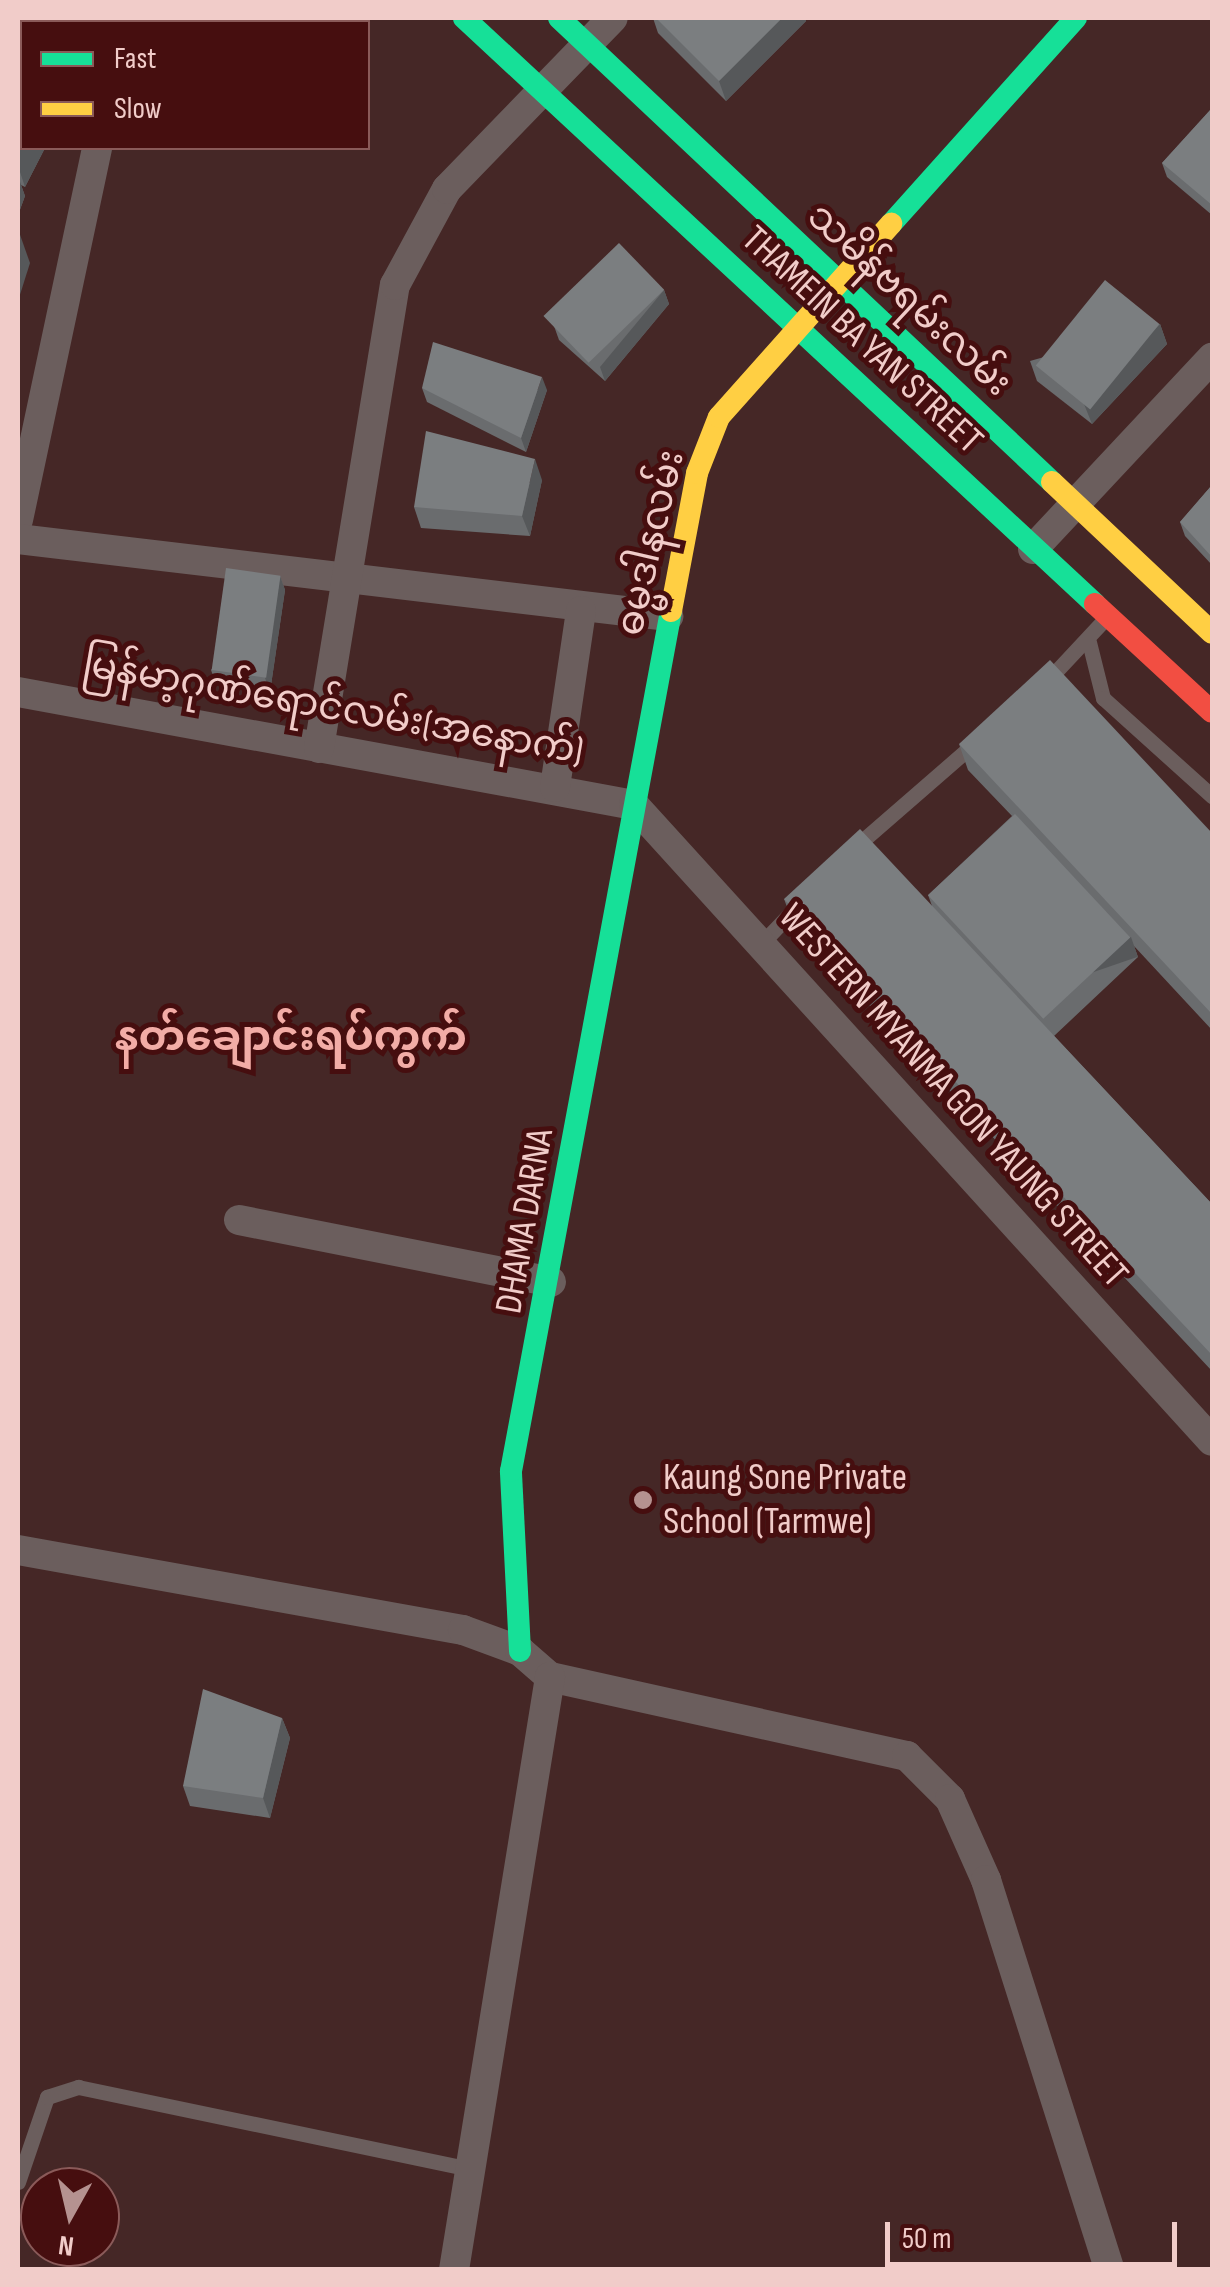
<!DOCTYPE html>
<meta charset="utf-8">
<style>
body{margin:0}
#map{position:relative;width:1230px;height:2287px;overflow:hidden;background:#452726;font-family:"Sofia Sans Condensed","Noto Sans Myanmar",sans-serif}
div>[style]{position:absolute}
.lane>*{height:15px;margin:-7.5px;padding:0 7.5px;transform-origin:7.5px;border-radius:7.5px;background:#6b5e5d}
.street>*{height:30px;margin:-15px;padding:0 15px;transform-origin:15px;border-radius:15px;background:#6b5e5d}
.fast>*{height:22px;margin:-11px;padding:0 11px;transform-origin:11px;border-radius:11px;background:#16e098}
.slow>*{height:22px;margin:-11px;padding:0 11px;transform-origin:11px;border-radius:11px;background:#ffcf43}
.jam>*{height:22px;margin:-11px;padding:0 11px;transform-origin:11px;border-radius:11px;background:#f24e42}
.wall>*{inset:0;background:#6a6c6e}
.shaded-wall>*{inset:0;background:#56585a;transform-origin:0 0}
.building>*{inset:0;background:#7b7e80;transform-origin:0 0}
.dots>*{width:28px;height:28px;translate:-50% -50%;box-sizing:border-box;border:5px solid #460e0f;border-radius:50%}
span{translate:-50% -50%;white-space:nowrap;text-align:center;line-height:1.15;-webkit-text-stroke:10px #460e0f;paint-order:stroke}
.street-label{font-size:38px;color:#f1ccc9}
.poi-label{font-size:38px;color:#f1ccc9}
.left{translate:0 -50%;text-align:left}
.quarter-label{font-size:42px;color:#f2aca6;font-weight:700}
.frame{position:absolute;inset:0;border:20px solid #f1ccc9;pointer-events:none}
.legend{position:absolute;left:20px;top:20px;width:350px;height:130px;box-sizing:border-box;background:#460e0f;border:2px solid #8a5a59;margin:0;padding:12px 18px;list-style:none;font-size:30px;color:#f1ccc9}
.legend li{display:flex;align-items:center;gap:20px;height:50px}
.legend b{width:50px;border:2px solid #8a5a59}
.north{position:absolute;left:20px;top:2167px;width:100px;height:100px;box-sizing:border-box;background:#460e0f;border:2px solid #8a5a59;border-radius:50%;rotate:188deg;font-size:28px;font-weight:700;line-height:40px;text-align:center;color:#f1ccc9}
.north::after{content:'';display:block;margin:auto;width:35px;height:45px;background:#b59290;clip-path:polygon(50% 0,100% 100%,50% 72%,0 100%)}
.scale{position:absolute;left:885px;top:2222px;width:292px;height:45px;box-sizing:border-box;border:5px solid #f1ccc9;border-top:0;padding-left:12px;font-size:30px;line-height:35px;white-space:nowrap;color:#f1ccc9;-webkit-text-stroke:8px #460e0f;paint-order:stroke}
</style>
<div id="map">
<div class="lane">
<div style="left:1089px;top:642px;width:58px;rotate:76deg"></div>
<div style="left:1103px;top:698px;width:147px;rotate:42deg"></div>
<div style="left:1047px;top:681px;width:86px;rotate:-46.9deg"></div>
<div style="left:854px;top:848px;width:162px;rotate:-41deg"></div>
<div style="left:761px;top:944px;width:61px;rotate:-46.3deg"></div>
<div style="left:18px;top:2182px;width:90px;rotate:-71.2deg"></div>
<div style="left:47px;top:2097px;width:33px;rotate:-18deg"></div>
<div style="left:78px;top:2087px;width:400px;rotate:11.8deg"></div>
</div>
<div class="street">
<div style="left:172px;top:22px;width:6px;rotate:-45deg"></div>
<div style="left:18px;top:520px;width:380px;rotate:-78deg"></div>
<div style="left:18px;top:539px;width:655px;rotate:6.76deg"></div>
<div style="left:1033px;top:549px;width:262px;rotate:-46.9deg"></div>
<div style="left:18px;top:692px;width:626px;rotate:10.39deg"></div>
<div style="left:634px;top:805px;width:859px;rotate:47.74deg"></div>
<div style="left:319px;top:748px;width:469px;rotate:-80.7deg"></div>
<div style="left:395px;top:285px;width:109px;rotate:-61.6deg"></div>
<div style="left:447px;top:189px;width:238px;rotate:-45.9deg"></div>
<div style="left:555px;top:787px;width:178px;rotate:-81.6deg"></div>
<div style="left:239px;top:1220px;width:318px;rotate:11.2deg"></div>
<div style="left:18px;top:1550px;width:452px;rotate:10.2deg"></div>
<div style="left:463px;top:1630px;width:61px;rotate:20.2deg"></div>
<div style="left:520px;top:1651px;width:40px;rotate:41deg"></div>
<div style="left:550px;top:1677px;width:366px;rotate:12.5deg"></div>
<div style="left:907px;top:1756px;width:61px;rotate:45deg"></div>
<div style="left:950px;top:1799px;width:89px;rotate:66deg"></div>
<div style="left:986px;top:1880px;width:409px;rotate:72.4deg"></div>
<div style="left:454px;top:2270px;width:601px;rotate:-80.8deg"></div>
</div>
<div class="fast">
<div style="left:464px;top:18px;width:861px;rotate:42.88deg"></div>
<div style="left:559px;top:18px;width:677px;rotate:43.26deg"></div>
<div style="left:891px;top:224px;width:277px;rotate:-48.1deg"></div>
<div style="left:520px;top:1651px;width:180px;rotate:-92.9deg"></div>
<div style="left:511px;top:1471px;width:875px;rotate:-79.46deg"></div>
</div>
<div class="slow">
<div style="left:1052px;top:482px;width:220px;rotate:43.3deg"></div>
<div style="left:671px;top:611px;width:140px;rotate:-79.3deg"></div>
<div style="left:697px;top:473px;width:60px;rotate:-68.6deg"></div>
<div style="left:719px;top:417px;width:259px;rotate:-48.3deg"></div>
</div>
<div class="jam">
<div style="left:1095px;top:604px;width:159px;rotate:42.7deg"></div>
</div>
<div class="wall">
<div style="clip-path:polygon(18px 18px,109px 18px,111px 22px,22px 22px,22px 148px,45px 148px,25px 187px,21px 185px,25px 196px,18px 215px)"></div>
<div style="clip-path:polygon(653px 18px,804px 18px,806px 21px,726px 101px,658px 33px)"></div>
<div style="clip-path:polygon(1212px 108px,1212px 215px,1167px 177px,1162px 163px)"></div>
<div style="clip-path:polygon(664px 290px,669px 304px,605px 381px,559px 340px,554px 326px)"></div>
<div style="clip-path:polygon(1160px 324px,1167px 344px,1092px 424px,1037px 381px,1030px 361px)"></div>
<div style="clip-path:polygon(422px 388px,547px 390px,526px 452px,427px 402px)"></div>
<div style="clip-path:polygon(542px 480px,530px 536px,421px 528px,414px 507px)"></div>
<div style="clip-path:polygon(1212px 485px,1212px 565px,1185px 536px,1180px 522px)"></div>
<div style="clip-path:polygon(280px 576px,285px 590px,270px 692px,216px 684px,211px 670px)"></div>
<div style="clip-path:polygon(959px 744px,1212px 833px,1212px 1030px,1134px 946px,1138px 957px,1054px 1036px,1212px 1204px,1212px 1371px,794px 925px,784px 899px,932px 906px,928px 895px,1012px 816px,968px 770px)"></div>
<div style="clip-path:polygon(282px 1718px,290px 1738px,270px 1818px,190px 1806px,183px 1786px)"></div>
</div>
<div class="shaded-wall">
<div style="clip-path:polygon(80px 18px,109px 18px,111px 22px,77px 22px)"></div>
<div style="clip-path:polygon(782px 18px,804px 18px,806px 21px,726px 101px,719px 81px)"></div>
<div style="clip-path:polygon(22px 133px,22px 148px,45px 148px,25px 187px,18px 166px,18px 142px)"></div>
<div style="clip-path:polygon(18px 176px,25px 196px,18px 215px)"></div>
<div style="clip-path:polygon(18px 229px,30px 263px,18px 301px)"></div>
<div style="clip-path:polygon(664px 290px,669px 304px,605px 381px,600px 367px)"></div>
<div style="clip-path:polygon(1160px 324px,1167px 344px,1092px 424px,1084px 404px)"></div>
<div style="clip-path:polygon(542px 377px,547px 390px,526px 452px,521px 438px)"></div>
<div style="clip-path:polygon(535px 459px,542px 480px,530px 536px,522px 516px)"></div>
<div style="clip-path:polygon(280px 576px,285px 590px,270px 692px,265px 678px)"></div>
<div style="left:1131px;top:937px;width:21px;height:117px;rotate:71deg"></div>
<div style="clip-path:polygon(282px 1718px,290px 1738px,270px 1818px,263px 1798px)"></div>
</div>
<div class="building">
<div style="clip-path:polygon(18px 18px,26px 18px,38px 22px,22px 22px,22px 73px,18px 71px)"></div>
<div style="clip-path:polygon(37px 18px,80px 18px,77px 22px,44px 22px)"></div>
<div style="clip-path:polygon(656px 18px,782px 18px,719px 81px)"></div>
<div style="clip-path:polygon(18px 84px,22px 86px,22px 133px,18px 142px)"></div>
<div style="clip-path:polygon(1212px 108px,1212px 205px,1162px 163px)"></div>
<div style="left:619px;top:243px;width:65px;height:105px;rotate:46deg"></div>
<div style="left:1105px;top:280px;width:70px;height:110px;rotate:39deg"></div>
<div style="clip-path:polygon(433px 342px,542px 377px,521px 438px,422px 388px)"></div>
<div style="clip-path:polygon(426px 431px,535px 459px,522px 516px,414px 507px)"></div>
<div style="clip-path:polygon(1212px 485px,1212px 557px,1180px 522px)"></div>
<div style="left:226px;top:568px;width:55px;height:103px;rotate:8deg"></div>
<div style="clip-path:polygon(1050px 660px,1212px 833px,1212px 1014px,959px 744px)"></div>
<div style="left:1015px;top:814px;width:169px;height:119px;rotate:47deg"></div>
<div style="clip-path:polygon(860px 829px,1212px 1204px,1212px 1355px,784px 899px)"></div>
<div style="clip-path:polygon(203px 1689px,282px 1718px,263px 1798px,183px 1786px)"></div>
</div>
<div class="dots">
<div style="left:643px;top:1500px;background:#b59290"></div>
</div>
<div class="street-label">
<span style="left:909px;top:300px;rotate:43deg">သမိန်ဗရမ်းလမ်း</span>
<span style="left:862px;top:340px;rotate:43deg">THAMEIN BA YAN STREET</span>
<span style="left:651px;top:543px;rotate:-77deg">ဓမ္မဒါနလမ်း</span>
<span style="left:333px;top:708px;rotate:10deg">မြန်မာ့ဂုဏ်ရောင်လမ်း(အနောက်)</span>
<span style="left:953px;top:1096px;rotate:48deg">WESTERN MYANMA GON YAUNG STREET</span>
<span style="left:525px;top:1221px;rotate:-80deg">DHAMA DARNA</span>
</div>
<div class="poi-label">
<span class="left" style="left:663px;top:1500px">Kaung Sone Private<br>School (Tarmwe)</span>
</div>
<div class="quarter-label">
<span style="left:291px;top:1038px">နတ်ချောင်းရပ်ကွက်</span>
</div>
<div class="frame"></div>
<ul class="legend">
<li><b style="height:12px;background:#16e098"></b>Fast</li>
<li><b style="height:12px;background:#ffcf43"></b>Slow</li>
</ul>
<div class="north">N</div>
<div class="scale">50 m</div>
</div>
